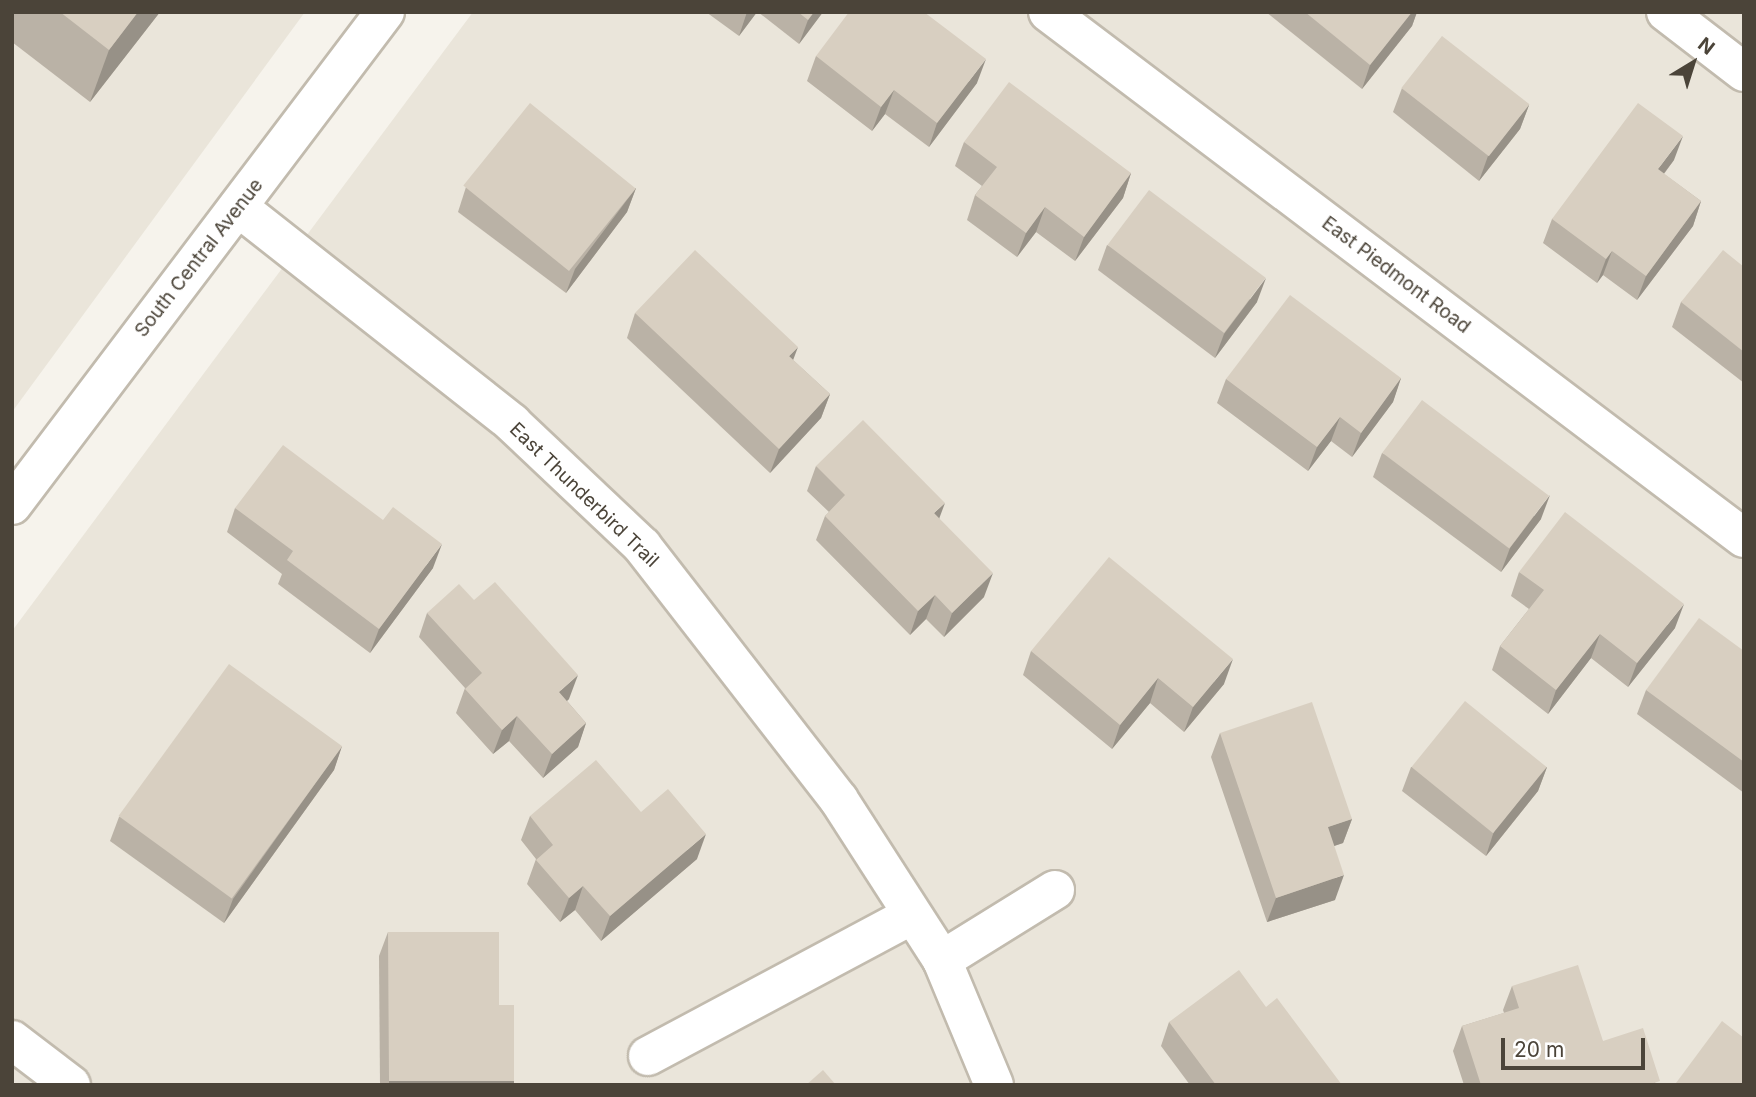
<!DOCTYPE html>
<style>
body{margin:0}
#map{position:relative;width:1756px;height:1097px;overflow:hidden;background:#f6f3ec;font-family:Inter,sans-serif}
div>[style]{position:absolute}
.residential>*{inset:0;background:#eae5da}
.roads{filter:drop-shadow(2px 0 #c2bbae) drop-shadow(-2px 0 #c2bbae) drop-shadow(0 2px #c2bbae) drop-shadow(0 -2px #c2bbae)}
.minor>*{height:38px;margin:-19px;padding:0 19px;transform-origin:19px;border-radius:19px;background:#fff}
.wall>*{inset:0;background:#bab2a6}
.shaded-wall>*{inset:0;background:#979187;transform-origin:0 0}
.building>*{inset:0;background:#d8cfc1;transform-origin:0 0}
span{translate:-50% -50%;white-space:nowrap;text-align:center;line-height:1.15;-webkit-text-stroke:5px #fff;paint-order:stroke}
.street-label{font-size:19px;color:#4b4439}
.frame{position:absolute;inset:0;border:14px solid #4b4439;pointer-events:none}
.north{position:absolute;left:1658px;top:28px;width:70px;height:70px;-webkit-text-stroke:5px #fff;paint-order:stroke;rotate:38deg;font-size:19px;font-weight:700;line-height:28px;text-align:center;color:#4b4439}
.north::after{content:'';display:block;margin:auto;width:24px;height:32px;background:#4b4439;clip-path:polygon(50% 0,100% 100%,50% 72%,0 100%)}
.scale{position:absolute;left:1501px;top:1038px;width:144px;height:32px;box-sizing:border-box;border:4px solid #4b4439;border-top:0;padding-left:9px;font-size:21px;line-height:24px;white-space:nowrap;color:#4b4439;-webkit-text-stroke:5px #fff;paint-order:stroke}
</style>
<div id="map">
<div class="residential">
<div style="clip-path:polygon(12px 12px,305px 12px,12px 412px)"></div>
<div style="clip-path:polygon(473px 12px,1744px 12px,1744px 1085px,12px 1085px,12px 631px)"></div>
</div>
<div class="roads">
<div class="minor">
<div style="left:1048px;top:12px;width:872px;rotate:37.08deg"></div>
<div style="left:1666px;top:12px;width:98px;rotate:37.6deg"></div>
<div style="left:238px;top:207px;width:349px;rotate:38.2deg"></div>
<div style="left:512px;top:423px;width:179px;rotate:43.4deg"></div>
<div style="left:642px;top:546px;width:321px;rotate:52.2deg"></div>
<div style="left:839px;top:800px;width:190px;rotate:57.2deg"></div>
<div style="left:942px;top:960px;width:135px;rotate:67.4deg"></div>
<div style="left:12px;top:505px;width:618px;rotate:-52.89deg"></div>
<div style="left:942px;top:960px;width:133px;rotate:-31.8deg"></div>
<div style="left:12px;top:1040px;width:74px;rotate:37.3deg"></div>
<div style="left:648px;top:1056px;width:299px;rotate:-28.1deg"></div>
</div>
</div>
<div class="wall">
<div style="clip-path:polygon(12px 12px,160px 12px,90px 102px,12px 42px)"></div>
<div style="clip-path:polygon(706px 12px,757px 12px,739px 36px)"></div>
<div style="clip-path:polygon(758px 12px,823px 12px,799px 44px)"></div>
<div style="clip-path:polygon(1266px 12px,1417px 12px,1412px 26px,1362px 89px)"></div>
<div style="clip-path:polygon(816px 56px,977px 83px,929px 147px,885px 114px,872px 131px,807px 81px)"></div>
<div style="clip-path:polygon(1402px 88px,1529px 105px,1520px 129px,1479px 181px,1393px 112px)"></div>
<div style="clip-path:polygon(964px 142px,1131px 173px,1123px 198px,1075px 261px,1036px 232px,1017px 257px,967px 220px,975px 195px,982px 186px,955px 166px)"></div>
<div style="clip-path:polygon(1674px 160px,1664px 174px,1701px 201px,1693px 226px,1637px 300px,1603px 275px,1597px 283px,1543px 243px,1552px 219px)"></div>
<div style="clip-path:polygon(466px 187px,636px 188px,627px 212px,566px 293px,458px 212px)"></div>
<div style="clip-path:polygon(1107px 245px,1257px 302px,1215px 358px,1098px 270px)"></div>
<div style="clip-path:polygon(1744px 267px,1744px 383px,1672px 327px,1681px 302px)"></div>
<div style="clip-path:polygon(635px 313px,793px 360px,830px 394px,821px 418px,770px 473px,627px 338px)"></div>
<div style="clip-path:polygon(1401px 378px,1393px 402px,1352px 457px,1331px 441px,1308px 471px,1217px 403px,1226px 379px)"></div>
<div style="clip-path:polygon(1382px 453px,1541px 519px,1501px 572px,1373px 477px)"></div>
<div style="clip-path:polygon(816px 466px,939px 518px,984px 597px,944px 637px,926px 619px,910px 635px,816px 540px,825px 516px,829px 512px,807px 491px)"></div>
<div style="clip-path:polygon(235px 508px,433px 568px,370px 653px,278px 584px,282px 574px,227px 532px)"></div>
<div style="clip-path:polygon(1519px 572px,1675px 628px,1628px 687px,1591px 658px,1548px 714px,1492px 670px,1500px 646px,1529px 609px,1511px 596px)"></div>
<div style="clip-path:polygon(474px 600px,569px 699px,567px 701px,586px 723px,578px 747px,543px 778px,509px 741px,493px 754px,456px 713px,465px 688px,419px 637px,427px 613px)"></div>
<div style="clip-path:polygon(1031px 651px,1224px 684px,1184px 732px,1150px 703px,1112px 749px,1023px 675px)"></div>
<div style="clip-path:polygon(1744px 651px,1744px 793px,1637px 714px,1646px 690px)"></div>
<div style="clip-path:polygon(1220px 733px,1352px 819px,1343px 843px,1334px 846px,1335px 900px,1267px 922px,1211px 757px)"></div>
<div style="clip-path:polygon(342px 746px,334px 770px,224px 923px,110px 841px,119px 817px)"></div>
<div style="clip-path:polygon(1411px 767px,1547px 767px,1538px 791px,1486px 856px,1402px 791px)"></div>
<div style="clip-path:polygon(641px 812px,697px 859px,601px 941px,575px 910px,560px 922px,527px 884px,536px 859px,521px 840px,530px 816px)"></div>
<div style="clip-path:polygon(388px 932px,514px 1081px,512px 1085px,380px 1085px,379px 956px)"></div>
<div style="clip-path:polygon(1512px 986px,1603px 1041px,1658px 1085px,1464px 1085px,1453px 1051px,1462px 1026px,1504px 1013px,1503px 1010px)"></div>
<div style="clip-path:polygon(1266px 1007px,1342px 1085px,1190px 1085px,1161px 1046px,1169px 1022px)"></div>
</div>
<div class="shaded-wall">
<div style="clip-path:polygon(138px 12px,160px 12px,90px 102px,109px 50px)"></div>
<div style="clip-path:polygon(747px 12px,757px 12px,739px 36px)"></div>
<div style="clip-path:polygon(814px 12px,823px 12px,799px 44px,808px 20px)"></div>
<div style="clip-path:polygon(1412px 12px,1417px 12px,1412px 26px,1362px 89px,1370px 65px)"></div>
<div style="clip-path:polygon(986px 59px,977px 83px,929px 147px,937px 123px)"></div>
<div style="clip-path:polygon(894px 90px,885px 114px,872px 131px,881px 107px)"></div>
<div style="clip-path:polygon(1529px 105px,1520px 129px,1479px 181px,1488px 156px)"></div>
<div style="clip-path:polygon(1683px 136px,1674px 160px,1649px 193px,1658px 169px)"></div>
<div style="clip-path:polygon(1131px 173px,1123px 198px,1075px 261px,1084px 237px)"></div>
<div style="clip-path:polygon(636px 188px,627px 212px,566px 293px,575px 269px)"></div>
<div style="clip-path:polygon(1701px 201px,1693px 226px,1637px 300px,1646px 276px)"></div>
<div style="clip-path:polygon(1045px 207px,1036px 232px,1017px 257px,1026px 233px)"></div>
<div style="clip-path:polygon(1612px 251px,1603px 275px,1597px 283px,1606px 259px)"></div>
<div style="clip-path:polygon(1266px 278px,1257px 302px,1215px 358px,1224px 334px)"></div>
<div style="clip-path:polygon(798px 347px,789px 371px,789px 356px)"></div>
<div style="clip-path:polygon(1401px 378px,1393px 402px,1352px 457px,1361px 433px)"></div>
<div style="clip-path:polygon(830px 394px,821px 418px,770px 473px,779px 449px)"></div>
<div style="clip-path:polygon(1340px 417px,1331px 441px,1308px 471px,1317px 447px)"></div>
<div style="clip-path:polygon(1550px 495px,1541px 519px,1501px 572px,1510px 548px)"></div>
<div style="clip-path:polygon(945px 503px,936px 527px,934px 513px)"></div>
<div style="clip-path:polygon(442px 544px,433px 568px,370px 653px,379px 629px)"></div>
<div style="clip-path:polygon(993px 573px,984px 597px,944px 637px,952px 613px)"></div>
<div style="clip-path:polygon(935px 595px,926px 619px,910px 635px,918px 611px)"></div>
<div style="clip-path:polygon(1684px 604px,1675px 628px,1628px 687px,1637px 663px)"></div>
<div style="clip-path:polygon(1600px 634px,1591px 658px,1548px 714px,1556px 690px)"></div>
<div style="clip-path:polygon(1233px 659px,1224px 684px,1184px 732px,1193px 707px)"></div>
<div style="clip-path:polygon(578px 675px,569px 699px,550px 716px,559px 692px)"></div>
<div style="clip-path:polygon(1158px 678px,1150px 703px,1112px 749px,1120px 725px)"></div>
<div style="clip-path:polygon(517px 716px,509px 741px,493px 754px,502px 730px)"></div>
<div style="clip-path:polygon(586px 723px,578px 747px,543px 778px,552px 754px)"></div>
<div style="clip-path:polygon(342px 746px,334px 770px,224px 923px,233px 899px)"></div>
<div style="clip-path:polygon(1547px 767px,1538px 791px,1486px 856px,1494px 831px)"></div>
<div style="clip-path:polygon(1352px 819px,1343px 843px,1319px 851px,1328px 827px)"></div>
<div style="clip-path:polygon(706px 834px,697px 859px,601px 941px,610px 916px)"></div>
<div style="clip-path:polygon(1344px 875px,1335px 900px,1267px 922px,1276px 898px)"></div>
<div style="clip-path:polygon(583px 886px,575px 910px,560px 922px,569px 898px)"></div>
<div style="left:389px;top:1081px;width:125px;height:4px"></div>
</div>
<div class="building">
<div style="clip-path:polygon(60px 12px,138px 12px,109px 50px)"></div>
<div style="clip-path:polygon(798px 12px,814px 12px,808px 20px)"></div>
<div style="clip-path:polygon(849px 12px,924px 12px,986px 59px,937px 123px,894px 90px,881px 107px,816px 56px)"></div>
<div style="clip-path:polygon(1305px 12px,1412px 12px,1370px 65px)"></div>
<div style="left:1442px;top:36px;width:111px;height:66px;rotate:38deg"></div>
<div style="clip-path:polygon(1009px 82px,1131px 173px,1084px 237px,1045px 207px,1026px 233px,975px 195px,997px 167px,964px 142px)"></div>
<div style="left:530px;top:103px;width:136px;height:106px;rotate:39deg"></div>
<div style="clip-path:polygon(1638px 103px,1683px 136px,1658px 169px,1701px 201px,1646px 276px,1612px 251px,1606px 259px,1552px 219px)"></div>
<div style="left:1149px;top:190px;width:146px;height:69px;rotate:37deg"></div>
<div style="clip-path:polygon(695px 250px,798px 347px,789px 356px,830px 394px,779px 449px,635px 313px)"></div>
<div style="clip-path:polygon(1723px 250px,1744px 267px,1744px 352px,1681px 302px)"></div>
<div style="clip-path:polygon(1290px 295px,1401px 378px,1361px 433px,1340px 417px,1317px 447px,1226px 379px)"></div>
<div style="left:1422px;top:400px;width:159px;height:66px;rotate:37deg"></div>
<div style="clip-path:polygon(863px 420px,945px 503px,934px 513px,993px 573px,952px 613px,935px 595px,918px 611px,825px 516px,845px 495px,816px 466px)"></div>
<div style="clip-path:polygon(283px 445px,383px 520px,393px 507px,442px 544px,379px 629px,287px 560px,293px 551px,235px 508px)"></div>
<div style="clip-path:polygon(1565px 512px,1684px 604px,1637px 663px,1600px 634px,1556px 690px,1500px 646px,1544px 590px,1519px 572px)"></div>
<div style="clip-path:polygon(1109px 557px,1233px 659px,1193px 707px,1158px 678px,1120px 725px,1031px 651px)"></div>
<div style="clip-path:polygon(495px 582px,578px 675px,559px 692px,586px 723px,552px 754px,517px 716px,502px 730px,465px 689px,482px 673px,427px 613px,459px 584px,474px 600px)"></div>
<div style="clip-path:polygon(1699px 618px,1744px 651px,1744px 762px,1646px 690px)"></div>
<div style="left:229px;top:664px;width:140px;height:188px;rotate:36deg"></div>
<div style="left:1465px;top:701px;width:105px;height:85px;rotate:39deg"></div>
<div style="clip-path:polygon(1312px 702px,1352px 819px,1328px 827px,1344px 875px,1276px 898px,1220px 733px)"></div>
<div style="clip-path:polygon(596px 760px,641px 812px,668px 789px,706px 834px,610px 916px,583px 886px,569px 898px,536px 860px,553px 845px,530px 816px)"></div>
<div style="clip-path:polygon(388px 932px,499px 932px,499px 1005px,514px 1005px,514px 1081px,389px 1081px)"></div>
<div style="clip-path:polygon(1578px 965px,1603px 1041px,1643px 1028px,1660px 1081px,1648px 1085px,1481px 1085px,1462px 1026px,1519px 1008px,1512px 986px)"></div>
<div style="clip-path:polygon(1239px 970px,1266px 1007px,1277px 998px,1342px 1085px,1216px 1085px,1169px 1022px)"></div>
<div style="clip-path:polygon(1722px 1021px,1744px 1038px,1744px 1085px,1677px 1085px,1676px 1083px)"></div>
<div style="clip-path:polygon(823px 1070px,836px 1085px,806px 1085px)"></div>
</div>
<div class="street-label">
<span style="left:199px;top:258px;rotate:-52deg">South Central Avenue</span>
<span style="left:1396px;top:275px;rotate:37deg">East Piedmont Road</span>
<span style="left:584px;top:495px;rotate:44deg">East Thunderbird Trail</span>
</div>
<div class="frame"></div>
<div class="north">N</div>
<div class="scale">20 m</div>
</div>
